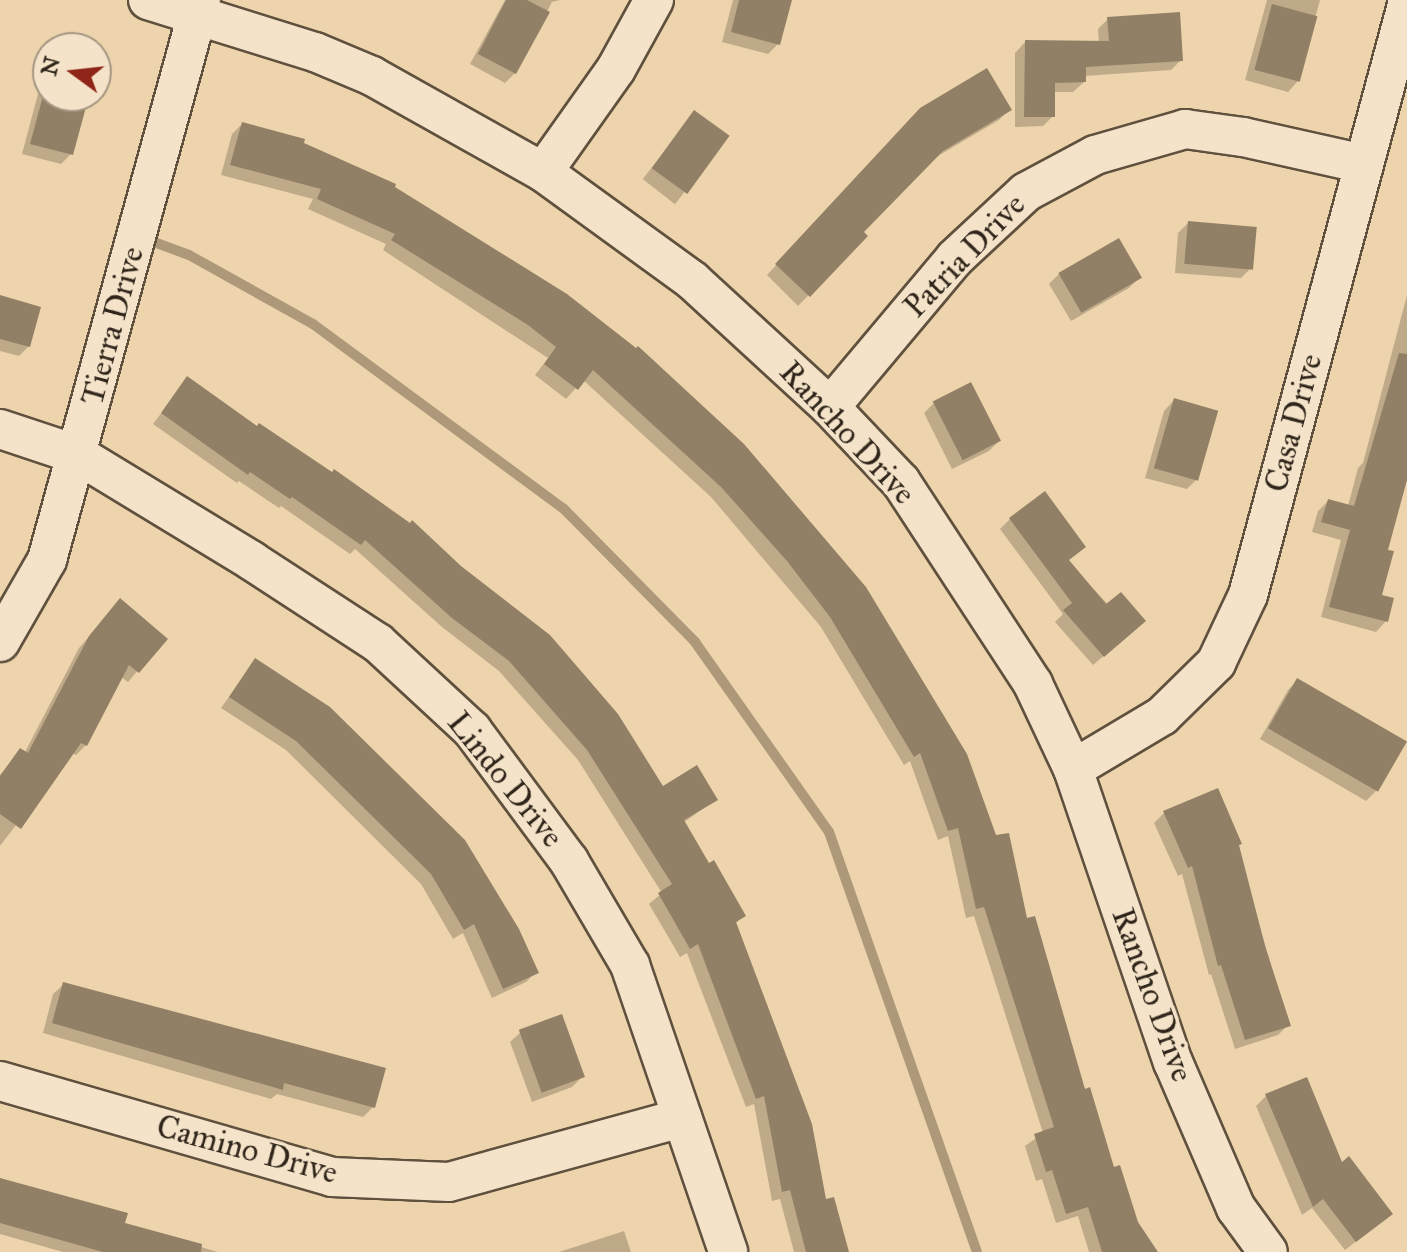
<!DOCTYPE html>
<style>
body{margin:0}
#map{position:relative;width:1407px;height:1252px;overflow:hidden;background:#eed4ac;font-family:"IM FELL Great Primer",serif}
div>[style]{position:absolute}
.shadow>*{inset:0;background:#0003;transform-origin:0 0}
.stream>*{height:10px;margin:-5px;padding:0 5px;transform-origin:5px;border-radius:5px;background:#ad987a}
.building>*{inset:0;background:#928066;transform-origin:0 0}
.roads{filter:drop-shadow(2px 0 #5f513e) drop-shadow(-2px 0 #5f513e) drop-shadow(0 2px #5f513e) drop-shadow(0 -2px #5f513e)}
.minor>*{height:38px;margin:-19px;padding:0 19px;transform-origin:19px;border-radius:19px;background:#f4e3c9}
span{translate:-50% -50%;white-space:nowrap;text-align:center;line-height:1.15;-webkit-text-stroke:7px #f4e3c9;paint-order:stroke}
.street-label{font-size:32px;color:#2f251a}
.north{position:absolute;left:32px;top:32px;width:80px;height:80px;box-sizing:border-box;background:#f4e3c9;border:2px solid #a59783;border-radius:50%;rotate:285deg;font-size:22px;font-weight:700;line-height:32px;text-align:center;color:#2f251a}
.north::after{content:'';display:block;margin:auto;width:28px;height:36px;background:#8f2418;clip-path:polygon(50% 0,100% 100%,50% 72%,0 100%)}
</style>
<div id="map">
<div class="shadow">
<div style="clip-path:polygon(505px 0,560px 0,552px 2px,515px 73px,505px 83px,470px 64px)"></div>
<div style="clip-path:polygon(733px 0,789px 0,778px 44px,768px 54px,722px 42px)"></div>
<div style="clip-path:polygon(1267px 0,1320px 0,1298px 81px,1288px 92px,1245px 80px)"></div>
<div style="clip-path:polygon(1108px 19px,1181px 60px,1171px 70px,1084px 76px,1084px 82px,1073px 92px,1053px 92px,1053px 116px,1043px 126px,1015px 127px,1015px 53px,1025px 42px,1099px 43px,1098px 29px)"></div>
<div style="clip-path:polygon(48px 80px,48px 96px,87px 96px,71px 154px,61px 164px,22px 154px,39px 90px)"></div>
<div style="clip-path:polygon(1009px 110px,999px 120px,931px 160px,862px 232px,866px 236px,798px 306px,767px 275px,911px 121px)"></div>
<div style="left:695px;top:112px;width:41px;height:85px;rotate:38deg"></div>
<div style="clip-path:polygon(242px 124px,302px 144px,392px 188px,743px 446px,1026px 921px,1113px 1170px,1137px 1223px,1155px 1252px,1089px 1252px,1078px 1216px,1056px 1223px,1042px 1179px,1036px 1181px,1025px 1146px,1043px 1133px,974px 916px,966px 918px,948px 836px,938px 840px,910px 761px,904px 765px,821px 627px,711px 497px,583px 380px,566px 399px,535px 375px,548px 358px,383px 250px,386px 244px,308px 209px,313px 199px,221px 175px,232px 134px)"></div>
<div style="clip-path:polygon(1188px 223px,1251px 268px,1241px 278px,1175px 273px,1178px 233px)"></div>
<div style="clip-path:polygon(1059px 274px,1139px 278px,1129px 288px,1071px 321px,1049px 284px)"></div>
<div style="clip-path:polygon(1407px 295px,1407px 474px,1386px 551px,1380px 596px,1392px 600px,1386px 621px,1376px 632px,1321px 617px,1341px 540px,1312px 532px,1318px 511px,1328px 501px,1348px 506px,1358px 468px,1363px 463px)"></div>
<div style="clip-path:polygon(0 297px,29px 346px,19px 356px,0 351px)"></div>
<div style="clip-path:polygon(187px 379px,662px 788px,715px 800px,683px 823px,743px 916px,735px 924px,825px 1201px,847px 1252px,794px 1252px,780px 1199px,772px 1201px,754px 1104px,746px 1107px,687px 953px,680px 957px,649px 904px,662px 893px,578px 760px,499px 671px,442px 627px,355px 549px,350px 554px,281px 506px,279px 508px,239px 481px,237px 483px,153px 424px)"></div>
<div style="clip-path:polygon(1174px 400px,1197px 479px,1187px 489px,1145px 478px,1164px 411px)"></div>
<div style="clip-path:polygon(934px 403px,999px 441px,989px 451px,952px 469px,924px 413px)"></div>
<div style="clip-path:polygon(1010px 519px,1084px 547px,1067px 561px,1133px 631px,1093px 665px,1055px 622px,1063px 614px,1000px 529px)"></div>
<div style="clip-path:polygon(111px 611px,165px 639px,128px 682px,121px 677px,86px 745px,76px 755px,71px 753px,0 846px,0 775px,20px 750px,24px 754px,79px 648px)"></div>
<div style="clip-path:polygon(255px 660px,536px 972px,526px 982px,492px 998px,463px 933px,453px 939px,421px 884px,286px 750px,221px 708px)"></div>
<div style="clip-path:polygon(1298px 680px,1376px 791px,1366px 801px,1260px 739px,1288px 690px)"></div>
<div style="clip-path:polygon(1164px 813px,1237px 846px,1288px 1025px,1278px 1035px,1235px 1049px,1211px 974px,1209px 975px,1182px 874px,1178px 876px,1154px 823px)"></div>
<div style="clip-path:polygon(64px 984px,373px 1107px,363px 1117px,277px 1094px,271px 1099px,43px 1033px,53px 994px)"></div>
<div style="clip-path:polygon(521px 1032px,582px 1077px,572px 1087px,532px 1102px,510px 1042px)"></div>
<div style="clip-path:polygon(1266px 1096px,1341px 1165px,1380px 1223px,1345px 1250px,1312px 1208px,1302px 1215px,1256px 1106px)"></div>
<div style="clip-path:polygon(0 1178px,123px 1224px,218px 1252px,63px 1252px,0 1234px)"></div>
<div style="clip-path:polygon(624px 1231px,631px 1252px,559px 1252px)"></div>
</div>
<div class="stream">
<div style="left:143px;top:238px;width:49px;rotate:20.3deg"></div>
<div style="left:189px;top:255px;width:142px;rotate:29.1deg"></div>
<div style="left:313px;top:324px;width:310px;rotate:36.4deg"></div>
<div style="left:563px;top:508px;width:188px;rotate:45.4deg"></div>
<div style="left:695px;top:642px;width:232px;rotate:54.8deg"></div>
<div style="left:829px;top:832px;width:445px;rotate:70.6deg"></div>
</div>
<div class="building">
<div style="clip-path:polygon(506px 0,527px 0,550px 12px,516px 74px,478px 54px)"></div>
<div style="clip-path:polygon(739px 0,792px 0,780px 45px,731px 32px)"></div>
<div style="left:1272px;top:4px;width:47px;height:68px;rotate:15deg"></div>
<div style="clip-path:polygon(1180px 12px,1183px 61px,1086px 67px,1086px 82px,1055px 83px,1055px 117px,1024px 117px,1025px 40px,1109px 41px,1107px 17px)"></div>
<div style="clip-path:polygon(987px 68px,1012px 110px,943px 151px,864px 232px,868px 236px,810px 297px,775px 264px,920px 108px)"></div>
<div style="clip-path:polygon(43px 96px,89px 96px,73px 155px,30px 144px)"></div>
<div style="left:694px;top:110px;width:44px;height:72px;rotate:36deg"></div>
<div style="clip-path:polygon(242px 122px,305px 139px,304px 143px,396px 184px,395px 187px,567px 294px,636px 348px,638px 346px,744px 444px,866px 587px,967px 754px,996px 835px,1009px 833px,1027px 918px,1035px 916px,1085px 1089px,1090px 1087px,1114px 1167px,1120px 1165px,1138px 1222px,1158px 1252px,1102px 1252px,1088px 1207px,1066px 1214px,1052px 1170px,1046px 1172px,1034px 1134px,1054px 1127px,984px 907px,976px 909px,958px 828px,948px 831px,920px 753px,914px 757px,830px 617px,787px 561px,721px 487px,593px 370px,578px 390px,544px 364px,556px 347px,528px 325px,391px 240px,395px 234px,317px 199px,321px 189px,230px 165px)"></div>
<div style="left:1188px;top:221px;width:69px;height:43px;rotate:5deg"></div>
<div style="left:1119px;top:238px;width:46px;height:70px;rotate:60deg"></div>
<div style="clip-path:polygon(0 295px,41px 307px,30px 347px,0 339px)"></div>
<div style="clip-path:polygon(1399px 353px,1407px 354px,1407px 480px,1388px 550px,1394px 551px,1382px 595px,1394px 598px,1388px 622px,1329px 607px,1350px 530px,1321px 522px,1328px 499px,1354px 506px)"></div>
<div style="clip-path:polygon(187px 376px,257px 426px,259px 423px,332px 472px,334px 469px,410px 523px,412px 520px,461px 566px,550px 635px,618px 714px,663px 786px,697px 765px,718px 800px,684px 820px,709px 863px,714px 860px,746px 916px,736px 922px,812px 1124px,826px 1199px,834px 1197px,849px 1252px,806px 1252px,790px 1190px,782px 1192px,764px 1096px,756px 1099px,698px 944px,690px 949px,658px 893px,672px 884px,587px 750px,509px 661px,452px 618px,365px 540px,361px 545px,292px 497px,290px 499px,250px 472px,248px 475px,161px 413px)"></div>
<div style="left:971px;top:382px;width:66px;height:43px;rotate:63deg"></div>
<div style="left:1174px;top:398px;width:46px;height:73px;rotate:16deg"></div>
<div style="clip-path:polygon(1045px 491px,1086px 547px,1069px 560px,1106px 604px,1121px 592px,1146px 621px,1104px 657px,1063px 610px,1072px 603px,1009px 518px)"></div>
<div style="clip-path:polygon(120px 598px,168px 639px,139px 673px,129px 665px,87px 746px,81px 743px,21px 829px,0 814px,0 776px,20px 748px,28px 753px,89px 636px)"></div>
<div style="clip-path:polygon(255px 658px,330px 707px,465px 840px,519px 929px,539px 973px,503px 989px,474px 924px,464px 930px,431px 874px,296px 741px,229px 697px)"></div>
<div style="left:1297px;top:678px;width:127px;height:58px;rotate:30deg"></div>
<div style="clip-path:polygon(1218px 788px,1242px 844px,1239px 845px,1265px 946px,1291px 1026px,1245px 1040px,1221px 965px,1218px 966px,1192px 866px,1188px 868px,1163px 811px)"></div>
<div style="clip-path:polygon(63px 982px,386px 1068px,375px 1108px,284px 1083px,283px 1090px,52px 1023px)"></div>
<div style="left:562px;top:1014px;width:67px;height:46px;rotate:70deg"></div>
<div style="clip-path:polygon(1307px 1077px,1342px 1162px,1349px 1156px,1393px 1214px,1356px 1242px,1323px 1199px,1313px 1207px,1265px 1094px)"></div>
<div style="clip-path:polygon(0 1178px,128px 1213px,125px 1223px,202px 1244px,201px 1252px,103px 1252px,0 1223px)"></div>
</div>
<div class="roads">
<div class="minor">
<div style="left:148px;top:0;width:175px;rotate:17.3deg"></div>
<div style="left:315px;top:52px;width:62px;rotate:22.8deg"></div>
<div style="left:372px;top:76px;width:196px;rotate:29.3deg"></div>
<div style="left:543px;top:172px;width:185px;rotate:36deg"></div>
<div style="left:693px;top:281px;width:186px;rotate:42.6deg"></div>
<div style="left:830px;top:407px;width:103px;rotate:46.6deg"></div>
<div style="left:901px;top:482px;width:241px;rotate:56.8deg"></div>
<div style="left:1033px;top:684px;width:94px;rotate:64.8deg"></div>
<div style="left:1073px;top:769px;width:310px;rotate:71.2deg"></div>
<div style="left:1173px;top:1062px;width:159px;rotate:66.7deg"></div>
<div style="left:1236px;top:1208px;width:54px;rotate:54deg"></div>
<div style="left:543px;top:172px;width:126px;rotate:-54.7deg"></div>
<div style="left:616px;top:69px;width:79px;rotate:-61.2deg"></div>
<div style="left:830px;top:407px;width:194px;rotate:-50deg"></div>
<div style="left:955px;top:258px;width:97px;rotate:-42.9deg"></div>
<div style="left:1026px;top:192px;width:78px;rotate:-28.2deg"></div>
<div style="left:1095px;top:155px;width:94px;rotate:-16.1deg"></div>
<div style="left:1185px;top:129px;width:59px;rotate:7.9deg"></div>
<div style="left:1243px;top:137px;width:124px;rotate:12.6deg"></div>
<div style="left:0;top:429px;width:82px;rotate:18.4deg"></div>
<div style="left:78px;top:455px;width:204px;rotate:31.3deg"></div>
<div style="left:252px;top:561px;width:150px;rotate:33.1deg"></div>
<div style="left:378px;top:643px;width:128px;rotate:42.8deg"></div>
<div style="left:472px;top:730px;width:163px;rotate:53.5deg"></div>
<div style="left:569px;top:861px;width:121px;rotate:59.6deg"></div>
<div style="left:630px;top:965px;width:303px;rotate:71.1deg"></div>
<div style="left:0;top:642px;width:95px;rotate:-60.2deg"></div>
<div style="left:47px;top:560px;width:581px;rotate:-74.62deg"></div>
<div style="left:1073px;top:769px;width:104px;rotate:-30.8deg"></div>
<div style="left:1162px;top:716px;width:76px;rotate:-44.5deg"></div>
<div style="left:1216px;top:663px;width:75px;rotate:-64.8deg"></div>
<div style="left:1248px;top:595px;width:611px;rotate:-74.92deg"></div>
<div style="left:0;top:1081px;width:346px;rotate:16.1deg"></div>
<div style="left:332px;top:1177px;width:117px;rotate:2.4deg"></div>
<div style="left:449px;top:1182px;width:242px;rotate:-15.4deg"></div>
</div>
</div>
<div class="street-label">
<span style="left:965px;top:256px;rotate:-46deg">Patria Drive</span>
<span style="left:113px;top:326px;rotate:-75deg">Tierra Drive</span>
<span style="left:1294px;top:423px;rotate:-75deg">Casa Drive</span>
<span style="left:847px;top:433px;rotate:47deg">Rancho Drive</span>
<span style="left:505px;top:780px;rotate:51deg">Lindo Drive</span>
<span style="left:1152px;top:995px;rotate:70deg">Rancho Drive</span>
<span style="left:247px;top:1150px;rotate:15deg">Camino Drive</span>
</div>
<div class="north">N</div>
</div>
